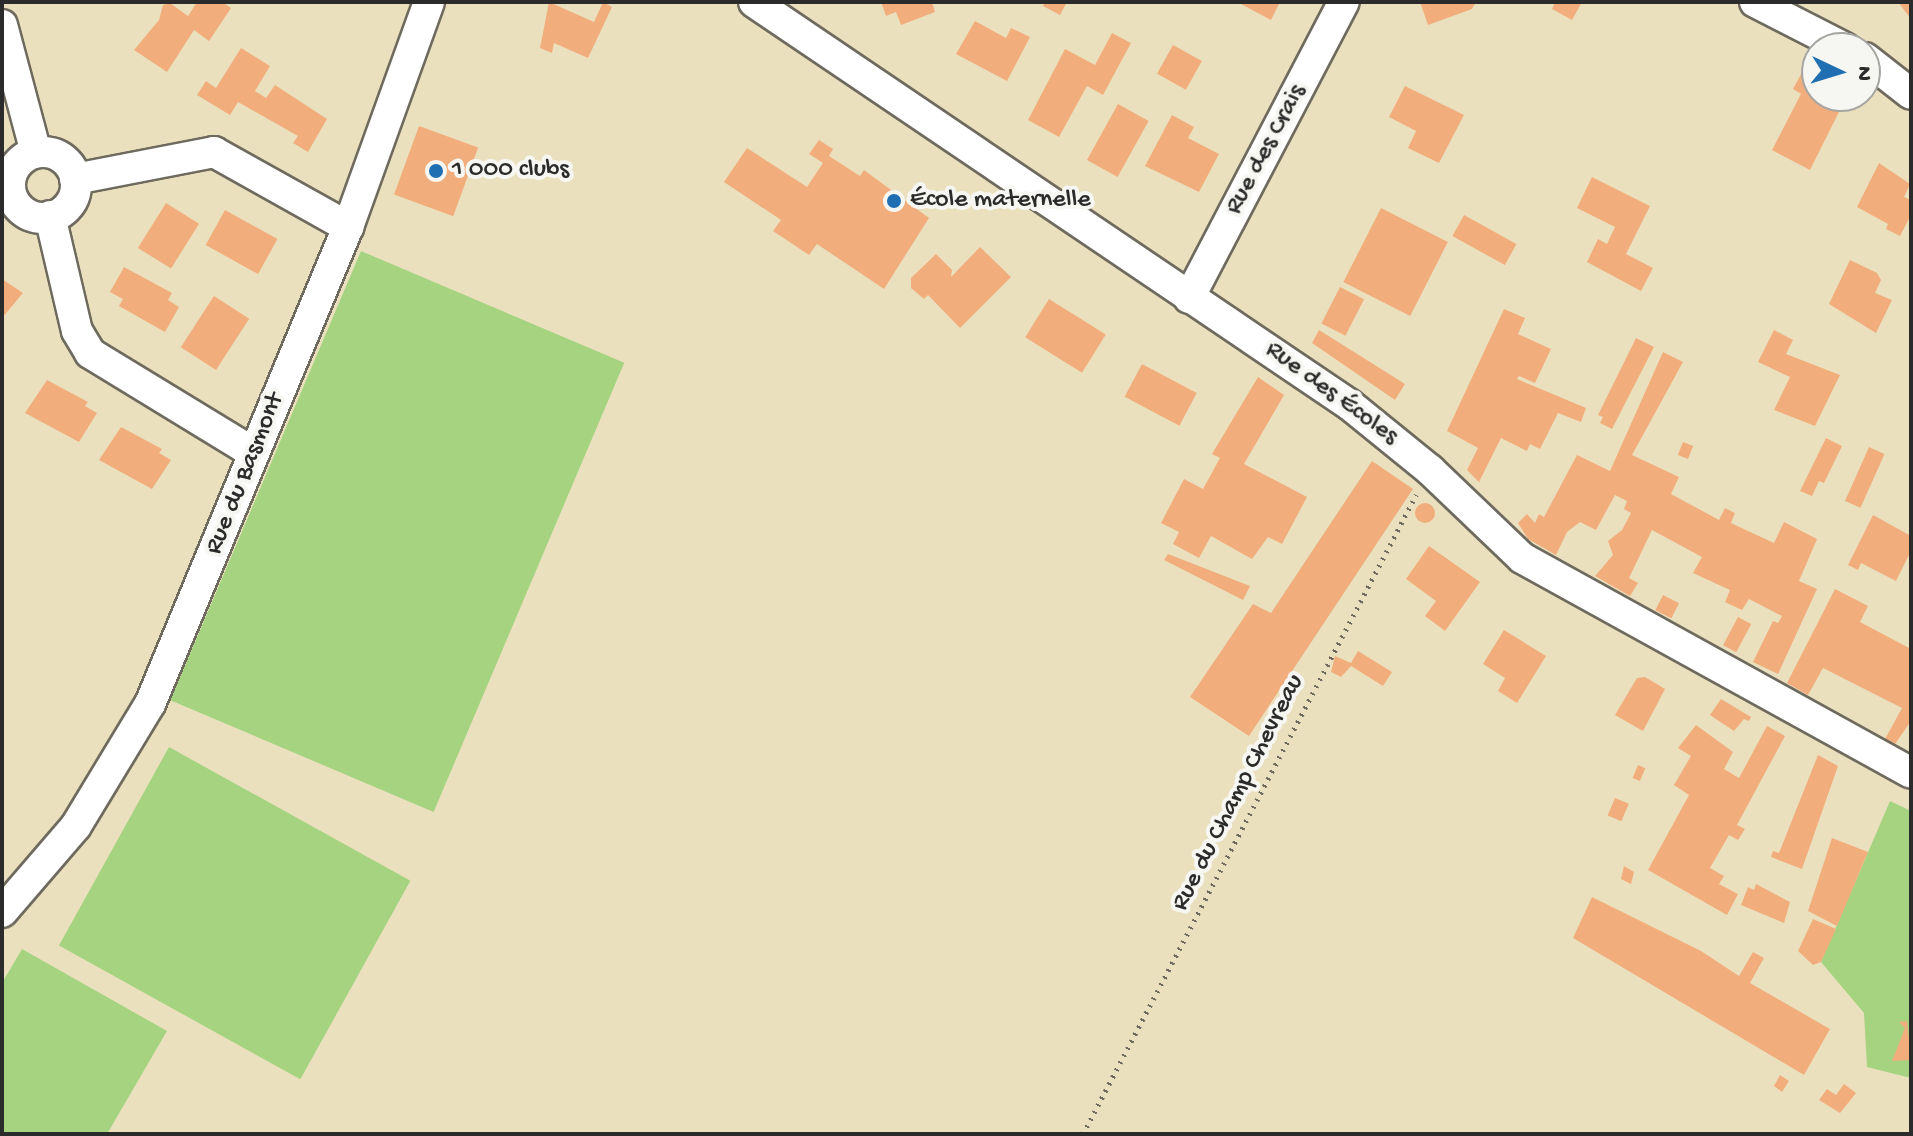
<!DOCTYPE html>
<meta charset="utf-8">
<style>
body{margin:0}
#map{position:relative;width:1913px;height:1136px;overflow:hidden;background:#ebe0be;font-family:"Gochi Hand",sans-serif}
div>[style]{position:absolute}
.green>*{inset:0;background:#a5d380;transform-origin:0 0}
.building>*{inset:0;background:#f1ae7c;transform-origin:0 0}
.round{border-radius:50%}
.path>*{height:5px;margin-top:-2.5px;transform-origin:0;background:repeating-linear-gradient(90deg,#6e6a5e 0 2px,transparent 0 8px)}
.roads{filter:drop-shadow(2px 0 #6e6a5e) drop-shadow(-2px 0 #6e6a5e) drop-shadow(0 2px #6e6a5e) drop-shadow(0 -2px #6e6a5e)}
.minor>*{height:30px;margin:-15px;padding:0 15px;transform-origin:15px;border-radius:15px;background:#fff}
.minor>.ring{margin:-15px;padding:0;box-sizing:content-box;background:none;border:30px solid #fff;border-radius:50%}
.dots>*{width:22px;height:22px;translate:-50% -50%;box-sizing:border-box;border:4px solid #f6f6f2;border-radius:50%}
span{translate:-50% -50%;white-space:nowrap;text-align:center;line-height:1.15;-webkit-text-stroke:8px #f6f6f2;paint-order:stroke}
.street-label{font-size:26px;color:#2b2b2b}
.poi-label{font-size:26px;color:#2b2b2b}
.left{translate:0 -50%;text-align:left}
.frame{position:absolute;inset:0;border:4px solid #2b2b2b;pointer-events:none}
.north{position:absolute;left:1801px;top:32px;width:80px;height:80px;box-sizing:border-box;background:#f6f6f2;border:2px solid #a5a5a2;border-radius:50%;rotate:94deg;font-size:22px;font-weight:700;line-height:32px;text-align:center;color:#2b2b2b}
.north::after{content:'';display:block;margin:auto;width:28px;height:36px;background:#1f6fb2;clip-path:polygon(50% 0,100% 100%,50% 72%,0 100%)}
</style>
<div id="map">
<div class="green">
<div style="left:361px;top:251px;width:286px;height:488px;rotate:23deg"></div>
<div style="left:169px;top:747px;width:276px;height:227px;rotate:29deg"></div>
<div style="clip-path:polygon(1890px 801px,1911px 811px,1911px 1078px,1867px 1067px,1864px 1013px,1821px 962px)"></div>
<div style="clip-path:polygon(22px 949px,167px 1031px,107px 1134px,2px 1134px,2px 983px)"></div>
</div>
<div class="building">
<div style="clip-path:polygon(197px 2px,222px 2px,231px 8px,209px 41px,194px 30px,167px 72px,134px 50px,159px 20px,163px 5px,170px 3px,188px 16px)"></div>
<div style="clip-path:polygon(549px 2px,594px 22px,603px 2px,612px 7px,588px 58px,554px 43px,552px 53px,540px 48px)"></div>
<div style="clip-path:polygon(881px 2px,932px 2px,935px 12px,901px 25px,896px 12px,886px 16px)"></div>
<div style="clip-path:polygon(1045px 2px,1067px 2px,1060px 15px,1043px 6px)"></div>
<div style="clip-path:polygon(1237px 2px,1275px 2px,1279px 4px,1271px 20px)"></div>
<div style="clip-path:polygon(1420px 2px,1476px 2px,1472px 9px,1428px 25px)"></div>
<div style="clip-path:polygon(1555px 2px,1582px 2px,1572px 20px,1552px 9px)"></div>
<div style="clip-path:polygon(1898px 2px,1911px 2px,1911px 19px)"></div>
<div style="clip-path:polygon(975px 21px,1006px 38px,1011px 28px,1030px 37px,1007px 81px,956px 54px)"></div>
<div style="clip-path:polygon(1112px 33px,1131px 43px,1103px 95px,1087px 86px,1059px 137px,1028px 120px,1065px 49px,1095px 65px)"></div>
<div style="left:1173px;top:45px;width:33px;height:33px;rotate:29deg"></div>
<div style="clip-path:polygon(241px 48px,270px 66px,255px 91px,266px 98px,275px 85px,327px 119px,308px 152px,293px 143px,298px 136px,238px 102px,230px 115px,197px 95px,206px 81px,216px 88px)"></div>
<div style="clip-path:polygon(1807px 63px,1817px 69px,1817px 96px,1839px 96px,1832px 109px,1839px 112px,1810px 170px,1772px 150px,1801px 94px,1793px 89px)"></div>
<div style="clip-path:polygon(1405px 86px,1464px 115px,1439px 163px,1408px 148px,1416px 131px,1389px 117px)"></div>
<div style="left:1118px;top:104px;width:35px;height:64px;rotate:29deg"></div>
<div style="clip-path:polygon(1172px 115px,1194px 127px,1188px 138px,1219px 154px,1199px 192px,1145px 166px)"></div>
<div style="left:419px;top:126px;width:63px;height:73px;rotate:20deg"></div>
<div style="clip-path:polygon(819px 140px,833px 149px,829px 156px,860px 176px,864px 170px,929px 218px,884px 289px,817px 244px,809px 255px,773px 231px,781px 220px,724px 182px,747px 148px,807px 187px,823px 163px,809px 154px)"></div>
<div style="clip-path:polygon(1879px 163px,1910px 184px,1904px 197px,1911px 200px,1911px 215px,1900px 236px,1886px 229px,1888px 224px,1857px 207px)"></div>
<div style="clip-path:polygon(1592px 177px,1650px 206px,1626px 254px,1653px 268px,1641px 291px,1587px 262px,1598px 239px,1607px 244px,1615px 227px,1577px 208px)"></div>
<div style="left:166px;top:203px;width:39px;height:53px;rotate:32deg"></div>
<div style="left:1381px;top:208px;width:75px;height:83px;rotate:27deg"></div>
<div style="left:225px;top:210px;width:60px;height:40px;rotate:29deg"></div>
<div style="left:1464px;top:215px;width:60px;height:24px;rotate:29deg"></div>
<div style="clip-path:polygon(980px 247px,1011px 277px,960px 328px,928px 295px,924px 299px,911px 288px,911px 278px,936px 254px,952px 270px,951px 277px)"></div>
<div style="clip-path:polygon(1850px 260px,1877px 273px,1881px 280px,1875px 293px,1892px 300px,1876px 333px,1829px 304px)"></div>
<div style="clip-path:polygon(124px 267px,172px 293px,168px 300px,179px 307px,165px 332px,119px 306px,123px 299px,110px 292px)"></div>
<div style="clip-path:polygon(2px 279px,23px 293px,2px 318px)"></div>
<div style="left:1340px;top:287px;width:27px;height:41px;rotate:27deg"></div>
<div style="left:214px;top:296px;width:42px;height:61px;rotate:33deg"></div>
<div style="left:1049px;top:299px;width:67px;height:45px;rotate:32deg"></div>
<div style="clip-path:polygon(1504px 309px,1525px 318px,1518px 334px,1551px 349px,1535px 383px,1519px 376px,1517px 379px,1586px 408px,1581px 422px,1558px 413px,1540px 449px,1530px 444px,1527px 451px,1501px 438px,1479px 482px,1467px 470px,1478px 448px,1447px 431px)"></div>
<div style="clip-path:polygon(1319px 330px,1405px 384px,1395px 400px,1312px 343px)"></div>
<div style="clip-path:polygon(1774px 330px,1793px 340px,1786px 354px,1840px 375px,1815px 426px,1774px 410px,1790px 377px,1758px 362px)"></div>
<div style="clip-path:polygon(1636px 338px,1654px 347px,1612px 429px,1600px 423px,1603px 417px,1598px 415px)"></div>
<div style="clip-path:polygon(1663px 352px,1683px 362px,1632px 455px,1679px 477px,1671px 494px,1719px 520px,1725px 508px,1735px 513px,1731px 523px,1774px 543px,1784px 522px,1817px 539px,1799px 581px,1817px 589px,1778px 674px,1753px 662px,1773px 621px,1778px 623px,1782px 616px,1749px 599px,1742px 610px,1725px 602px,1730px 590px,1693px 573px,1702px 557px,1652px 530px,1629px 578px,1638px 583px,1630px 596px,1595px 576px,1613px 555px,1608px 541px,1622px 530px,1631px 513px,1624px 509px,1627px 501px,1615px 495px,1596px 530px,1580px 522px,1567px 532px,1556px 555px,1528px 539px,1518px 523px,1527px 514px,1535px 523px,1539px 514px,1544px 517px,1577px 455px,1610px 471px)"></div>
<div style="left:1142px;top:364px;width:62px;height:37px;rotate:28deg"></div>
<div style="clip-path:polygon(1258px 377px,1284px 395px,1244px 464px,1307px 497px,1282px 544px,1268px 537px,1252px 559px,1211px 536px,1199px 558px,1173px 544px,1179px 532px,1161px 523px,1184px 479px,1203px 489px,1220px 458px,1212px 454px)"></div>
<div style="clip-path:polygon(47px 380px,88px 402px,85px 406px,97px 413px,79px 442px,25px 413px)"></div>
<div style="clip-path:polygon(121px 427px,162px 449px,159px 453px,171px 460px,152px 489px,99px 460px)"></div>
<div style="clip-path:polygon(1826px 438px,1842px 446px,1824px 483px,1819px 481px,1812px 496px,1800px 491px)"></div>
<div style="left:1683px;top:442px;width:11px;height:14px;rotate:22deg"></div>
<div style="left:1869px;top:447px;width:17px;height:59px;rotate:24deg"></div>
<div style="clip-path:polygon(1372px 461px,1413px 489px,1249px 736px,1190px 697px,1253px 604px,1271px 613px)"></div>
<div class="round" style="left:1415px;top:503px;width:20px;height:20px"></div>
<div style="clip-path:polygon(1873px 515px,1911px 536px,1911px 551px,1896px 581px,1861px 563px,1858px 570px,1848px 565px)"></div>
<div style="clip-path:polygon(1429px 546px,1480px 582px,1445px 631px,1425px 616px,1436px 601px,1406px 579px)"></div>
<div style="clip-path:polygon(1168px 554px,1250px 586px,1243px 600px,1164px 560px)"></div>
<div style="clip-path:polygon(1835px 589px,1868px 606px,1860px 622px,1911px 649px,1911px 721px,1895px 744px,1885px 739px,1902px 708px,1823px 668px,1808px 695px,1787px 683px)"></div>
<div style="left:1663px;top:595px;width:18px;height:17px;rotate:27deg"></div>
<div style="left:1738px;top:617px;width:15px;height:32px;rotate:28deg"></div>
<div style="clip-path:polygon(1504px 630px,1546px 656px,1517px 703px,1498px 691px,1505px 678px,1483px 664px)"></div>
<div style="clip-path:polygon(1358px 651px,1392px 672px,1383px 686px,1351px 666px,1341px 677px,1331px 672px,1335px 656px,1351px 663px)"></div>
<div style="clip-path:polygon(1645px 677px,1665px 689px,1643px 731px,1615px 715px,1637px 678px)"></div>
<div style="clip-path:polygon(1721px 699px,1751px 717px,1749px 721px,1744px 719px,1734px 731px,1710px 715px)"></div>
<div style="clip-path:polygon(1696px 725px,1733px 752px,1724px 769px,1739px 778px,1767px 726px,1785px 736px,1737px 825px,1745px 829px,1738px 840px,1729px 835px,1710px 868px,1724px 876px,1719px 884px,1738px 894px,1727px 915px,1648px 870px,1689px 795px,1674px 785px,1691px 756px,1678px 748px)"></div>
<div style="clip-path:polygon(1818px 755px,1838px 766px,1802px 869px,1771px 857px,1773px 851px,1779px 853px)"></div>
<div style="left:1638px;top:765px;width:8px;height:14px;rotate:23deg"></div>
<div style="left:1615px;top:798px;width:15px;height:19px;rotate:23deg"></div>
<div style="clip-path:polygon(1832px 838px,1868px 852px,1837px 926px,1808px 911px)"></div>
<div style="clip-path:polygon(1624px 866px,1634px 872px,1631px 884px,1621px 879px)"></div>
<div style="clip-path:polygon(1756px 884px,1790px 902px,1784px 923px,1741px 905px,1748px 887px,1754px 890px)"></div>
<div style="clip-path:polygon(1592px 897px,1701px 951px,1739px 976px,1753px 952px,1764px 958px,1750px 983px,1830px 1029px,1804px 1075px,1573px 938px)"></div>
<div style="clip-path:polygon(1813px 919px,1836px 929px,1821px 962px,1813px 965px,1798px 951px)"></div>
<div style="clip-path:polygon(1907px 1021px,1911px 1060px,1892px 1061px,1905px 1028px,1899px 1022px)"></div>
<div style="clip-path:polygon(1780px 1075px,1789px 1081px,1782px 1092px,1774px 1086px)"></div>
<div style="clip-path:polygon(1844px 1084px,1856px 1093px,1840px 1113px,1819px 1100px,1827px 1089px,1836px 1095px)"></div>
</div>
<div class="path">
<div style="left:1083px;top:1134px;width:721px;rotate:-62.47deg"></div>
</div>
<div class="roads">
<div class="minor">
<div style="left:754px;top:2px;width:719px;rotate:34.07deg"></div>
<div style="left:1350px;top:405px;width:103px;rotate:39.1deg"></div>
<div style="left:1430px;top:470px;width:127px;rotate:43.7deg"></div>
<div style="left:1522px;top:558px;width:444px;rotate:28.9deg"></div>
<div style="left:1755px;top:2px;width:101px;rotate:27.1deg"></div>
<div style="left:2px;top:25px;width:132px;rotate:75.1deg"></div>
<div style="left:1865px;top:58px;width:58px;rotate:38deg"></div>
<div class="ring" style="left:10px;top:152px;width:36px;height:36px"></div>
<div style="left:75px;top:179px;width:142px;rotate:-11deg"></div>
<div style="left:214px;top:152px;width:154px;rotate:29.2deg"></div>
<div style="left:50px;top:216px;width:118px;rotate:76.8deg"></div>
<div style="left:77px;top:331px;width:26px;rotate:59deg"></div>
<div style="left:90px;top:353px;width:192px;rotate:31.4deg"></div>
<div style="left:1189px;top:298px;width:334px;rotate:-62.4deg"></div>
<div style="left:2px;top:912px;width:113px;rotate:-49.3deg"></div>
<div style="left:76px;top:826px;width:143px;rotate:-58.8deg"></div>
<div style="left:150px;top:704px;width:516px;rotate:-67.46deg"></div>
<div style="left:348px;top:227px;width:239px;rotate:-70.2deg"></div>
</div>
</div>
<div class="dots">
<div style="left:436px;top:171px;background:#1f6fb2"></div>
<div style="left:894px;top:201px;background:#1f6fb2"></div>
</div>
<div class="street-label">
<span style="left:1267px;top:150px;rotate:-62deg">Rue des Crais</span>
<span style="left:1331px;top:394px;rotate:36deg">Rue des Écoles</span>
<span style="left:246px;top:474px;rotate:-68deg">Rue du Basmont</span>
<span style="left:1239px;top:793px;rotate:-63deg">Rue du Champ Chevreau</span>
</div>
<div class="poi-label">
<span class="left" style="left:452px;top:171px">1 000 clubs</span>
<span class="left" style="left:910px;top:201px">École maternelle</span>
</div>
<div class="frame"></div>
<div class="north">N</div>
</div>
